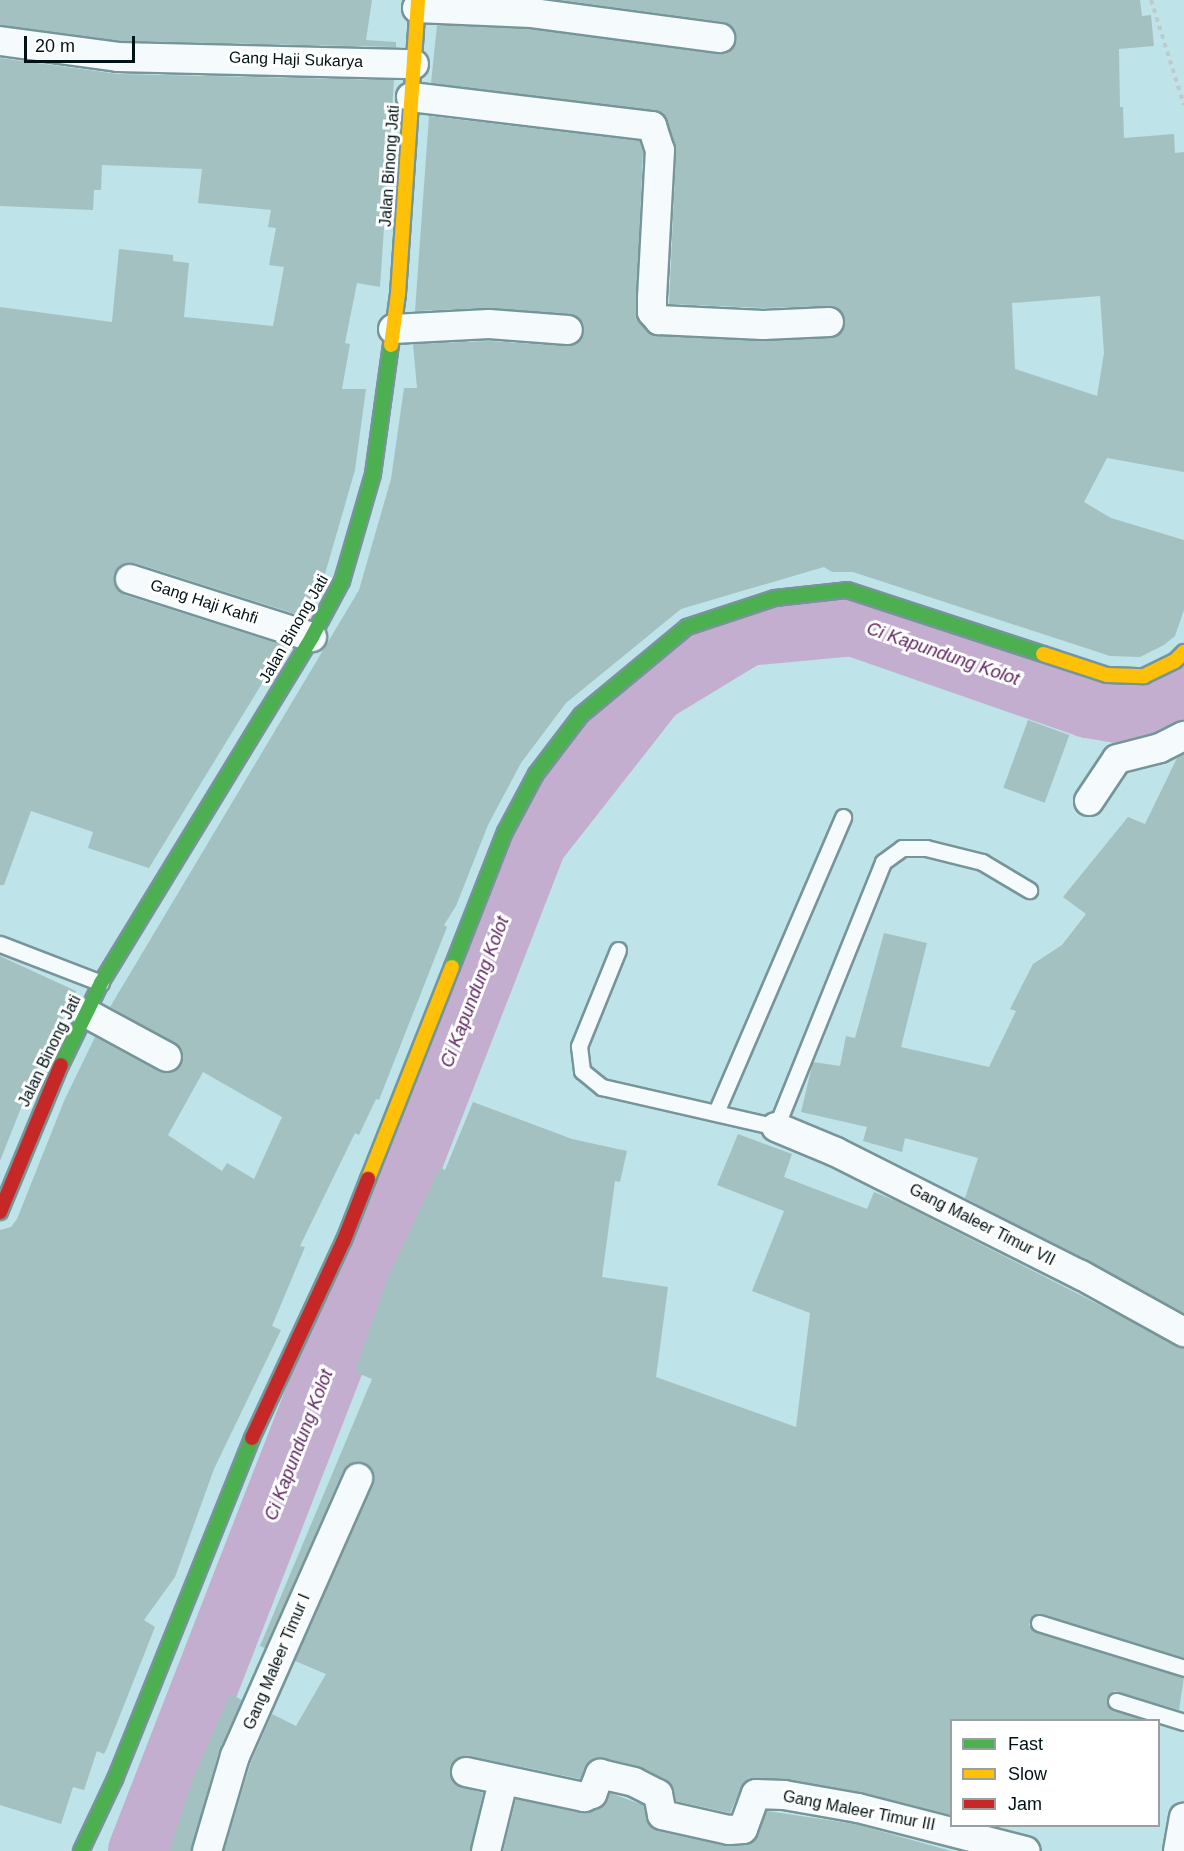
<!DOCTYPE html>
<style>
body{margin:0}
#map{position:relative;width:1184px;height:1851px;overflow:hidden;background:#bee3e8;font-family:Arial,sans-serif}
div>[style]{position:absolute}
.river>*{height:66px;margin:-33px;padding:0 33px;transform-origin:33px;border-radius:33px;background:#c4aed0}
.building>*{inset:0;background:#a4c1c2;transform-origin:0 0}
.path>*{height:4px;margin-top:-2px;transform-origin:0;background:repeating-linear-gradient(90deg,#c0cacc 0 4.5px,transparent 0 9px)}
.roads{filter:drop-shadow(2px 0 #779599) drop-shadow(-2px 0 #779599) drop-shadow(0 2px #779599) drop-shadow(0 -2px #779599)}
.lane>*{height:15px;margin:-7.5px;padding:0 7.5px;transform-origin:7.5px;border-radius:7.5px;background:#f5fbfc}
.street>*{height:28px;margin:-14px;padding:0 14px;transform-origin:14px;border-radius:14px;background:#f5fbfc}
.fast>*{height:14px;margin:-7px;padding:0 7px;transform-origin:7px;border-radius:7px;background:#4caf50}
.slow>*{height:14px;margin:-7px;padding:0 7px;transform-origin:7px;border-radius:7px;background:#ffc107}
.jam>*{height:14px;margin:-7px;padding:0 7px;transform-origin:7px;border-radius:7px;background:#c62828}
span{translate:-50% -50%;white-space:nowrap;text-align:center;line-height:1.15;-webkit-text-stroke:6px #fff;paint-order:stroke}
.street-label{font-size:16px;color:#001215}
.water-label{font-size:18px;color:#5e265f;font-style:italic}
.legend{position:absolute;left:950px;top:1719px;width:210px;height:108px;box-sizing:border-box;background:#fff;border:2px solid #99a0a1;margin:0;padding:8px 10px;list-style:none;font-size:18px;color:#001215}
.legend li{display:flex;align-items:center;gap:12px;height:30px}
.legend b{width:30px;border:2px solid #99a0a1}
.scale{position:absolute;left:24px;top:36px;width:111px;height:27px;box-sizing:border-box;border:3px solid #001215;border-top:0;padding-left:8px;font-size:18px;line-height:21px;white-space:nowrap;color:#001215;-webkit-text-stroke:4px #fff;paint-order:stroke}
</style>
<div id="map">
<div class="river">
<div style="left:141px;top:1851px;width:1083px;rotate:-68.72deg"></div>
<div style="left:534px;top:842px;width:193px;rotate:-51.9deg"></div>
<div style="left:653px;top:690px;width:110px;rotate:-31.2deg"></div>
<div style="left:747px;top:633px;width:106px;rotate:-5.4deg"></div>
<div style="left:853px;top:623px;width:249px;rotate:19.2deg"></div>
<div style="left:1088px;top:705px;width:55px;rotate:9.5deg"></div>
<div style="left:1142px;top:714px;width:47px;rotate:-26.6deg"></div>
</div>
<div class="building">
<div style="clip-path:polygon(0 0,372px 0,366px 40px,396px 42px,396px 47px,119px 41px,0 25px)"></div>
<div style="clip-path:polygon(evenodd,559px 0,1140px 0,1142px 16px,1151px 15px,1154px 46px,1119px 49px,1120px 107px,1123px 107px,1124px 138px,1174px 134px,1175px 153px,1184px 152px,1184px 472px,1107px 458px,1084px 502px,1111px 518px,1184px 540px,1184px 610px,1175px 636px,1164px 645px,1140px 657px,1110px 656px,853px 572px,832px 572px,824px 567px,681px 609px,566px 703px,521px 763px,488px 825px,456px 906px,444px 925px,447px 927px,379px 1100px,376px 1099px,359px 1135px,355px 1133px,300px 1246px,305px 1247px,272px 1326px,281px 1330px,214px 1469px,175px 1577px,144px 1620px,155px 1627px,107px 1748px,104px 1754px,97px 1751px,84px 1790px,73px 1787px,61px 1824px,0 1805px,0 1230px,11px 1227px,17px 1219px,64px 1101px,95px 1037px,160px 1072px,175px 1071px,182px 1064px,183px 1056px,175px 1043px,110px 1007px,359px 590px,391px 479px,404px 388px,417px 388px,413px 344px,489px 341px,567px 346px,581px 340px,584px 332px,583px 322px,569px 314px,488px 308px,415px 311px,429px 116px,640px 141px,643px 152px,636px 312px,651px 335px,764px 341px,830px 338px,844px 329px,843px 314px,829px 306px,763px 308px,669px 304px,676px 151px,662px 113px,431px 83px,437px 25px,531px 29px,718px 54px,727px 53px,736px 41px,735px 31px,722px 22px,559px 0,1100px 296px,1104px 353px,1097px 396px,1015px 369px,1012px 303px,1100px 296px,559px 0,203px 1072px,282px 1117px,254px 1179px,227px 1163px,222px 1171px,168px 1135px,203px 1072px)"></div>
<div style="clip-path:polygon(0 58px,118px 74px,394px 80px,380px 287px,357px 283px,345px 343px,350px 344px,342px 389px,366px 389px,355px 470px,325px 574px,302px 616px,135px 563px,119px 567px,114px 583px,125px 595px,285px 646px,149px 868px,88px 848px,93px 832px,31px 811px,4px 885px,0 885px,0 307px,112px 322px,119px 249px,173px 255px,173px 261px,189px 263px,184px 317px,273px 326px,284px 267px,269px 265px,276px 228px,268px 227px,271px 210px,198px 203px,202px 169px,102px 165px,101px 190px,94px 190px,93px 210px,0 206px)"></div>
<div style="left:1028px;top:720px;width:44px;height:72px;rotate:20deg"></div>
<div style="clip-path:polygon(1184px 754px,1184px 1313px,965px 1198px,978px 1158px,905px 1138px,902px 1152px,863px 1141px,867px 1127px,801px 1112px,813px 1062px,840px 1066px,846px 1036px,855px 1038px,884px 933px,927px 943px,901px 1047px,989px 1067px,1016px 1011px,1010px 1009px,1033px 964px,1062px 945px,1086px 914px,1063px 897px,1128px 817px,1145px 824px,1177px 758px)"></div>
<div style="clip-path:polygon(0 956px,76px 991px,30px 1085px,0 1161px)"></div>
<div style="clip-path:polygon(473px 1102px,572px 1139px,627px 1151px,620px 1182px,615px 1181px,602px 1277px,668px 1287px,656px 1377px,796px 1427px,810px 1313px,752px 1291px,784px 1211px,717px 1185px,738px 1134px,792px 1154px,784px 1177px,867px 1209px,874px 1192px,896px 1201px,1184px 1348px,1184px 1658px,1042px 1614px,1033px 1616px,1029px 1625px,1036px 1632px,1184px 1677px,1179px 1710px,1114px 1691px,1107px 1699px,1109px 1708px,1146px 1720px,951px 1720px,951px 1815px,861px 1792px,757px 1778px,741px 1788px,730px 1813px,676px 1801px,671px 1784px,665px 1779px,638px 1766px,604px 1758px,589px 1762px,580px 1779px,469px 1756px,454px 1761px,450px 1769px,455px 1785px,483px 1793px,470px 1851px,224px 1851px,251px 1762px,272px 1714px,296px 1726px,326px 1674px,295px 1661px,373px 1485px,372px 1469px,364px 1463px,349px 1464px,343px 1471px,265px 1648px,260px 1646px,372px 1379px,355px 1372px,388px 1277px,440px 1167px,445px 1170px)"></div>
<div style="clip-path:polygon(230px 1694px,242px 1700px,219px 1751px,191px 1851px,169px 1851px,194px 1776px)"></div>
<div style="clip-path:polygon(610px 1793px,643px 1805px,650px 1826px,658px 1831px,726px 1846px,753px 1842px,767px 1811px,855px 1824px,951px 1851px,503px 1851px,516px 1799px,581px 1813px,603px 1806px)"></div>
</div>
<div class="path">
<div style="left:1151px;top:0;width:110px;rotate:72.6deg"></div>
</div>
<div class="roads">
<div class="lane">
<div style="left:0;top:944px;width:108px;rotate:21.1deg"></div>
<div style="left:618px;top:950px;width:104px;rotate:112.1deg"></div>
<div style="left:579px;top:1046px;width:25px;rotate:83deg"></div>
<div style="left:582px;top:1071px;width:26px;rotate:39deg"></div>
<div style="left:602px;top:1087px;width:179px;rotate:12.9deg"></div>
<div style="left:776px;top:1127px;width:286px;rotate:-68deg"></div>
<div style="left:883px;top:862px;width:24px;rotate:-36deg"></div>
<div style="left:902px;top:848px;width:24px"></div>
<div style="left:926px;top:848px;width:58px;rotate:14deg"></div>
<div style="left:982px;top:862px;width:55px;rotate:30.8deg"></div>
<div style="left:717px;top:1110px;width:319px;rotate:-66.7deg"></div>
<div style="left:1039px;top:1623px;width:152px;rotate:17.2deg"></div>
<div style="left:1116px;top:1701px;width:71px;rotate:17.2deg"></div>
</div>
<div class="street">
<div style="left:417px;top:8px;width:115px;rotate:2.5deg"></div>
<div style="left:532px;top:13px;width:190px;rotate:7.6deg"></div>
<div style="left:0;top:41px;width:119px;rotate:7.7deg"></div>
<div style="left:118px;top:57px;width:296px;rotate:1.4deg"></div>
<div style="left:411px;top:97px;width:243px;rotate:6.9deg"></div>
<div style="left:652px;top:126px;width:25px;rotate:72deg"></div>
<div style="left:660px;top:150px;width:149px;rotate:93.1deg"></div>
<div style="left:652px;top:299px;width:13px;rotate:90deg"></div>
<div style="left:652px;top:312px;width:11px;rotate:49deg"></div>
<div style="left:659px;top:320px;width:104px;rotate:2.8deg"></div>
<div style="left:763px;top:325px;width:66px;rotate:-2.6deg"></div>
<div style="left:393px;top:329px;width:96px;rotate:-3deg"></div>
<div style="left:489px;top:324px;width:79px;rotate:4.3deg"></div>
<div style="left:130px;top:579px;width:191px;rotate:17.7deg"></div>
<div style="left:1089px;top:801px;width:50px;rotate:-56.3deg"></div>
<div style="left:1117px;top:759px;width:44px;rotate:-14.3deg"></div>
<div style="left:1160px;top:748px;width:27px;rotate:-27deg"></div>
<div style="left:86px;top:1013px;width:92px;rotate:28.5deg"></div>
<div style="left:776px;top:1127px;width:65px;rotate:22.6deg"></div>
<div style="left:836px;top:1152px;width:274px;rotate:26.7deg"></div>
<div style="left:1081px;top:1275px;width:118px;rotate:29deg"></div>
<div style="left:466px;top:1772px;width:121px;rotate:12deg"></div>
<div style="left:584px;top:1797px;width:9px;rotate:-21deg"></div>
<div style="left:592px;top:1794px;width:22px;rotate:-68deg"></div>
<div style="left:600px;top:1774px;width:35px;rotate:13deg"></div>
<div style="left:634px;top:1782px;width:27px;rotate:27deg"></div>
<div style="left:658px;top:1794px;width:21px;rotate:79deg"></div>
<div style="left:662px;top:1815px;width:69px;rotate:12.6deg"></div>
<div style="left:729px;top:1830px;width:14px;rotate:-4deg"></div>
<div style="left:743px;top:1829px;width:37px;rotate:-70deg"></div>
<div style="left:756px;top:1794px;width:28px;rotate:2deg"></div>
<div style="left:784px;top:1795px;width:75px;rotate:10deg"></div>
<div style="left:858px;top:1808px;width:173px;rotate:14.4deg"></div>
<div style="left:207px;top:1851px;width:99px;rotate:-73.6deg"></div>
<div style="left:235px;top:1756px;width:304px;rotate:-66.1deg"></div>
<div style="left:486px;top:1851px;width:71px;rotate:-76.2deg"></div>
<div style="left:1178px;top:1851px;width:34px;rotate:-80deg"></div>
</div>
<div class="fast">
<div style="left:452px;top:967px;width:145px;rotate:-68.6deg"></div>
<div style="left:505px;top:832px;width:66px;rotate:-61.9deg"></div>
<div style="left:536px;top:774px;width:74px;rotate:-52.7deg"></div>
<div style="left:581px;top:715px;width:138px;rotate:-39.7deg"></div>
<div style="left:687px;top:627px;width:93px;rotate:-18.2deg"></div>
<div style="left:775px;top:598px;width:72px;rotate:-6.3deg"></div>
<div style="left:847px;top:590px;width:206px;rotate:18.1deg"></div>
<div style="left:61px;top:1065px;width:91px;rotate:-64deg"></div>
<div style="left:101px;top:983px;width:405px;rotate:-58.6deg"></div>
<div style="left:312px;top:637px;width:64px;rotate:-61.8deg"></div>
<div style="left:342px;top:581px;width:111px;rotate:-73.8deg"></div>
<div style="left:373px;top:474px;width:130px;rotate:-82.1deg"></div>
<div style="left:81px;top:1851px;width:80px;rotate:-64.7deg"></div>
<div style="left:115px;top:1779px;width:367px;rotate:-68.1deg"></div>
</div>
<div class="slow">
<div style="left:391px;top:345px;width:51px;rotate:-82.2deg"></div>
<div style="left:398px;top:294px;width:295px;rotate:-86.1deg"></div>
<div style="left:1043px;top:654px;width:67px;rotate:18.2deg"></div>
<div style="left:1107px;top:675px;width:37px;rotate:2deg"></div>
<div style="left:1144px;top:676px;width:34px;rotate:-26deg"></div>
<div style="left:1175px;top:661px;width:13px;rotate:-45deg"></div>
<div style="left:368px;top:1179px;width:228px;rotate:-68.4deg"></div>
</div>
<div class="jam">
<div style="left:0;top:1212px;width:159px;rotate:-67.5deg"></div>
<div style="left:252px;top:1438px;width:218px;rotate:-65.1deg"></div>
<div style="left:344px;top:1240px;width:66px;rotate:-68.5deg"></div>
</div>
</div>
<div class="street-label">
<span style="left:296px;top:60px;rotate:2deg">Gang Haji Sukarya</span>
<span style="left:390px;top:166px;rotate:-86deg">Jalan Binong Jati</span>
<span style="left:204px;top:602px;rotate:18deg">Gang Haji Kahfi</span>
<span style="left:294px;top:629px;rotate:-60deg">Jalan Binong Jati</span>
<span style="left:50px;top:1051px;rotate:-64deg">Jalan Binong Jati</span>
<span style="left:982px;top:1225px;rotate:27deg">Gang Maleer Timur VII</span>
<span style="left:277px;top:1662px;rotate:-67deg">Gang Maleer Timur I</span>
<span style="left:859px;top:1811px;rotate:11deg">Gang Maleer Timur III</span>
</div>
<div class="water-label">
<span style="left:943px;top:654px;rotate:19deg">Ci Kapundung Kolot</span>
<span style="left:475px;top:992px;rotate:-69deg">Ci Kapundung Kolot</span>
<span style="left:299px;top:1445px;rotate:-69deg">Ci Kapundung Kolot</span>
</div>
<ul class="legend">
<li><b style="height:8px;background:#4caf50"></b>Fast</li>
<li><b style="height:8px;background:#ffc107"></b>Slow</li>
<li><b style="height:8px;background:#c62828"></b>Jam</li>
</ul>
<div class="scale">20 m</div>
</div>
